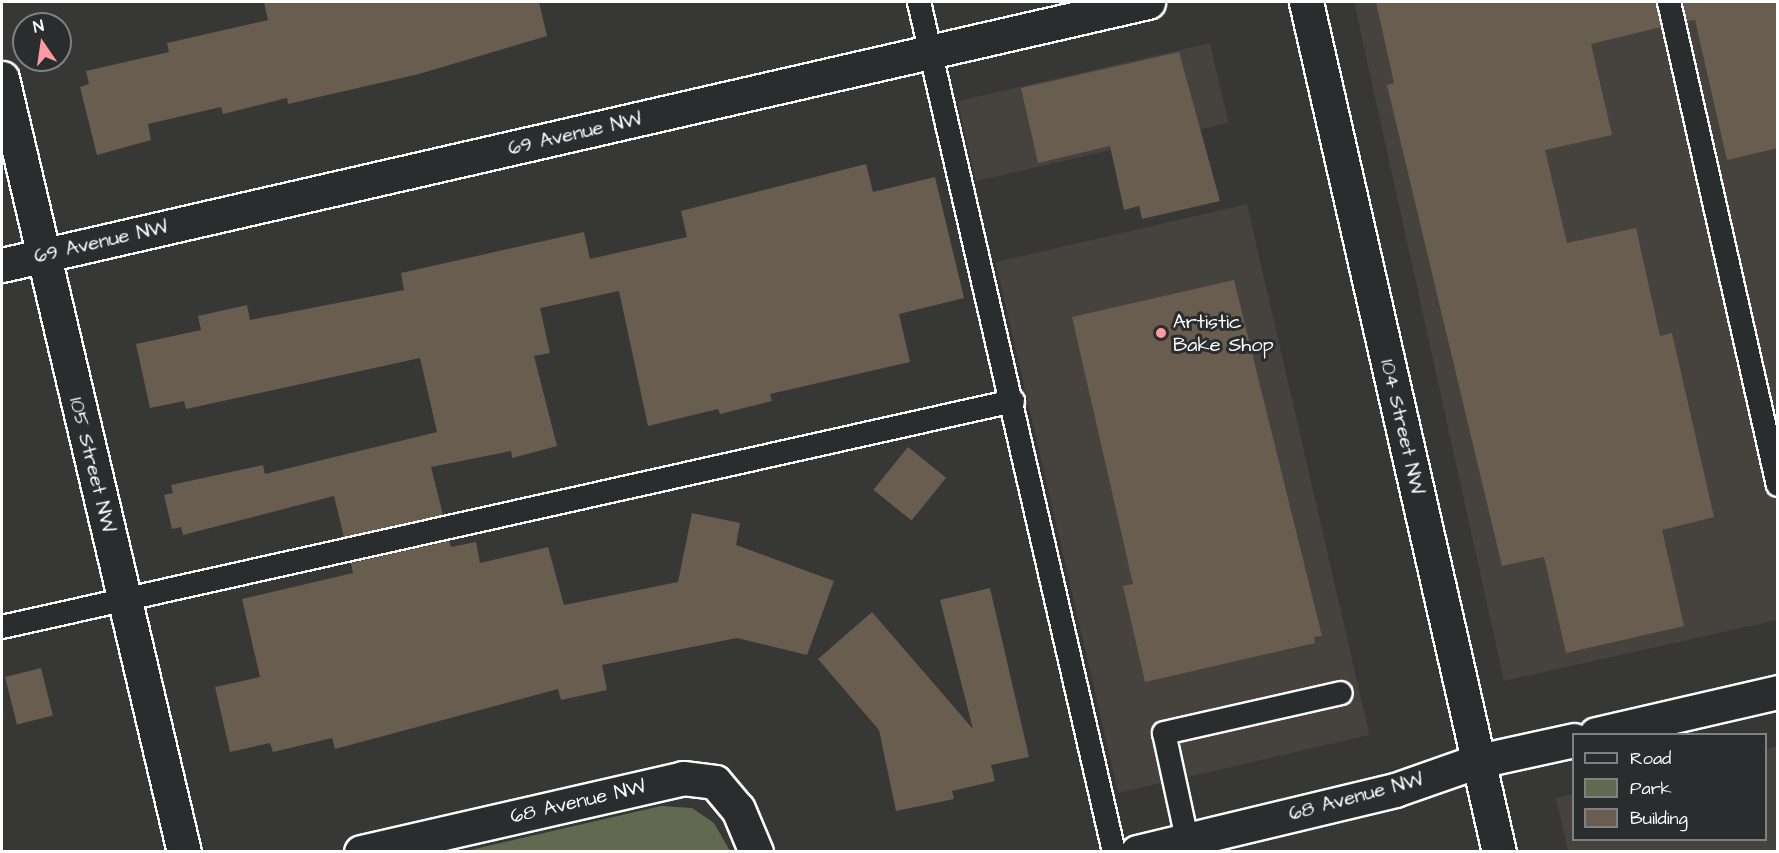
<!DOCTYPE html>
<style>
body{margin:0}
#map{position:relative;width:1779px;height:853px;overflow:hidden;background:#373735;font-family:"Architects Daughter",sans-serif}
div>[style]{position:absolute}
.built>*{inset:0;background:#46423d;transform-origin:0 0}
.green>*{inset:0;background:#616a50}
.building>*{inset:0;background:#695d50;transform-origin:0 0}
.roads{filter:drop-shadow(2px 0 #fff) drop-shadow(-2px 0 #fff) drop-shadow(0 2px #fff) drop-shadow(0 -2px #fff)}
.lane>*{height:22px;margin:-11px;padding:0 11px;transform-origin:11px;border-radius:11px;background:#2a2d2e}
.street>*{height:33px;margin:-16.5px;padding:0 16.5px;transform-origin:16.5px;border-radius:16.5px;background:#2a2d2e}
.secondary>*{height:33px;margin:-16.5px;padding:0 16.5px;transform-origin:16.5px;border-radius:16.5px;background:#2a2d2e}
.dots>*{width:16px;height:16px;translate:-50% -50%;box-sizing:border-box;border:3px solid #2a2d2e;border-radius:50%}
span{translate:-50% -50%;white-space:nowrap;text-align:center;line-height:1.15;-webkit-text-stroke:6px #2a2d2e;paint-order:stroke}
.street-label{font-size:20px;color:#fff}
.poi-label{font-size:20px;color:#fff}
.left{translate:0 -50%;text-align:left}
.frame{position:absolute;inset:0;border:3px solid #fff;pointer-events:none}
.legend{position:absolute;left:1572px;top:733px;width:195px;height:108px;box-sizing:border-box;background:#2a2d2e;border:2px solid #7f8182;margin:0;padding:8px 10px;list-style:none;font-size:18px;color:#fff}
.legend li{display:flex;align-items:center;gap:12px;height:30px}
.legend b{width:30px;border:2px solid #7f8182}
.north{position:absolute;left:12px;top:12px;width:60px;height:60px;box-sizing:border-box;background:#2a2d2e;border:2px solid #7f8182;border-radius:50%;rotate:347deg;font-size:16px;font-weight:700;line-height:24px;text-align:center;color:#fff}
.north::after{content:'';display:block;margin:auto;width:21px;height:27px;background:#ff9aa2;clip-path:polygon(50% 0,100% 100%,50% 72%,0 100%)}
</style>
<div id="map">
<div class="built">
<div style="clip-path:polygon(1354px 2px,1777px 2px,1777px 620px,1504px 681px)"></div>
<div style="left:1210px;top:43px;width:82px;height:259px;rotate:77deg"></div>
<div style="left:1247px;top:204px;width:545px;height:258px;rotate:77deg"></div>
<div style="clip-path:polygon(1777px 746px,1777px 851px,1568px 851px,1556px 798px,1573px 794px,1574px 840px,1766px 840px,1766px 749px)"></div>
</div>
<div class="green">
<div style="clip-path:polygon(661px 806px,692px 808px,714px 823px,730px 851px,466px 851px)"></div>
</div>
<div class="building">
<div style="clip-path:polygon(264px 2px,539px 2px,547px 36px,419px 74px,288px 104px,287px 98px,223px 114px,221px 107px,148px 124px,151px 140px,97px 155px,80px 87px,89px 84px,86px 71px,169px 52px,167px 43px,268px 20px)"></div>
<div style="clip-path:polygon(1376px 2px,1656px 2px,1661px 27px,1591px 44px,1612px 135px,1545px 150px,1567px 243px,1636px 228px,1660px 336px,1672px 333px,1714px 517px,1662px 530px,1684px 626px,1566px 653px,1544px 557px,1502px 566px,1387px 85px,1394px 83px)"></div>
<div style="clip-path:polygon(1683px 2px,1778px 2px,1778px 148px,1727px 160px,1695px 20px,1687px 21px)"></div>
<div style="clip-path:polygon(1179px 52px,1220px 201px,1142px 219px,1139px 206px,1124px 210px,1110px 146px,1038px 163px,1021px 88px)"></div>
<div style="clip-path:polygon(866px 164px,873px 192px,935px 177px,964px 298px,899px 314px,910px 362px,770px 394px,772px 401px,720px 414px,718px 409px,648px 426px,619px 291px,540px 308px,550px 353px,534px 356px,557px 446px,512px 458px,511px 451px,431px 467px,443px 515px,344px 537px,334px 496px,183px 535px,181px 527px,172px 529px,164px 495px,173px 493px,171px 485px,263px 465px,265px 474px,437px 432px,420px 358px,186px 409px,184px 401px,150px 408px,136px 344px,201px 330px,198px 316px,247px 305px,250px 320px,404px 290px,401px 273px,584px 232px,590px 259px,687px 237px,681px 211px)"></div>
<div style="clip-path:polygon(1234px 280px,1322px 636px,1314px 637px,1315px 643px,1145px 682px,1123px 586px,1133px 584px,1072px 317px)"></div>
<div style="left:908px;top:447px;width:49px;height:55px;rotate:39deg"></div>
<div style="clip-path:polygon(692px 513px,740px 523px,736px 545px,834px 581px,807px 655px,737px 638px,602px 665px,607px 690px,561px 700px,558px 689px,335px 749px,332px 738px,273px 752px,270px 743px,230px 752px,215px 687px,260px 677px,242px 599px,353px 573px,351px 563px,449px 541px,451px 547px,476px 542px,480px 563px,548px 547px,564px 605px,678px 582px)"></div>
<div style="clip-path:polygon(990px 588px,1029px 757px,991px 765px,995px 781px,952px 791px,954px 799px,896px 811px,879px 730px,818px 659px,872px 612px,973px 729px,940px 600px)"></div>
<div style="left:41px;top:668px;width:49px;height:37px;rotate:76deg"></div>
</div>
<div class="roads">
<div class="lane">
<div style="left:919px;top:2px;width:872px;rotate:77.08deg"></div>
<div style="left:1669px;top:2px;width:495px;rotate:77.3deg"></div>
<div style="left:2px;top:627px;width:1036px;rotate:-12.6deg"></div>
<div style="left:1187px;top:839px;width:108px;rotate:-102.2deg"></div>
<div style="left:1164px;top:733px;width:181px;rotate:-12.7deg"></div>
</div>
<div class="street">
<div style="left:2px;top:78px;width:795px;rotate:76.77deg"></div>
<div style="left:2px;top:265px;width:1176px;rotate:-12.93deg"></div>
<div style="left:1596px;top:734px;width:187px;rotate:-13deg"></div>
<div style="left:361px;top:852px;width:330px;rotate:-12.9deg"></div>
<div style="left:683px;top:778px;width:32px;rotate:7deg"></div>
<div style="left:715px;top:782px;width:35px;rotate:50deg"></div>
<div style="left:738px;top:809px;width:47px;rotate:67.3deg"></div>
<div style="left:1137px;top:852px;width:265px;rotate:-13.5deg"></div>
<div style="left:1395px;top:790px;width:88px;rotate:-19.3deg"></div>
<div style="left:1478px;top:761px;width:98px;rotate:-12.3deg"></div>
</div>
<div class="secondary">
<div style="left:1306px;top:2px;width:872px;rotate:77.21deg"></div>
</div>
</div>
<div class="dots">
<div style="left:1161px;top:333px;background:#ff9aa2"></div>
</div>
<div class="street-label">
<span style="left:575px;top:134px;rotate:-13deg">69 Avenue NW</span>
<span style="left:101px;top:242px;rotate:-13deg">69 Avenue NW</span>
<span style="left:1402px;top:427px;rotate:77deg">104 Street NW</span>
<span style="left:92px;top:465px;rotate:76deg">105 Street NW</span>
<span style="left:1356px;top:797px;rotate:-15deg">68 Avenue NW</span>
<span style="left:578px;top:802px;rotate:-13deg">68 Avenue NW</span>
</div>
<div class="poi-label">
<span class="left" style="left:1173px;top:334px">Artistic<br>Bake Shop</span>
</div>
<div class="frame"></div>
<ul class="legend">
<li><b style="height:8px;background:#2a2d2e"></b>Road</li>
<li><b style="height:16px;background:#616a50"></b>Park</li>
<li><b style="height:16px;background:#695d50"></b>Building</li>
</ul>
<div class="north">N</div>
</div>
